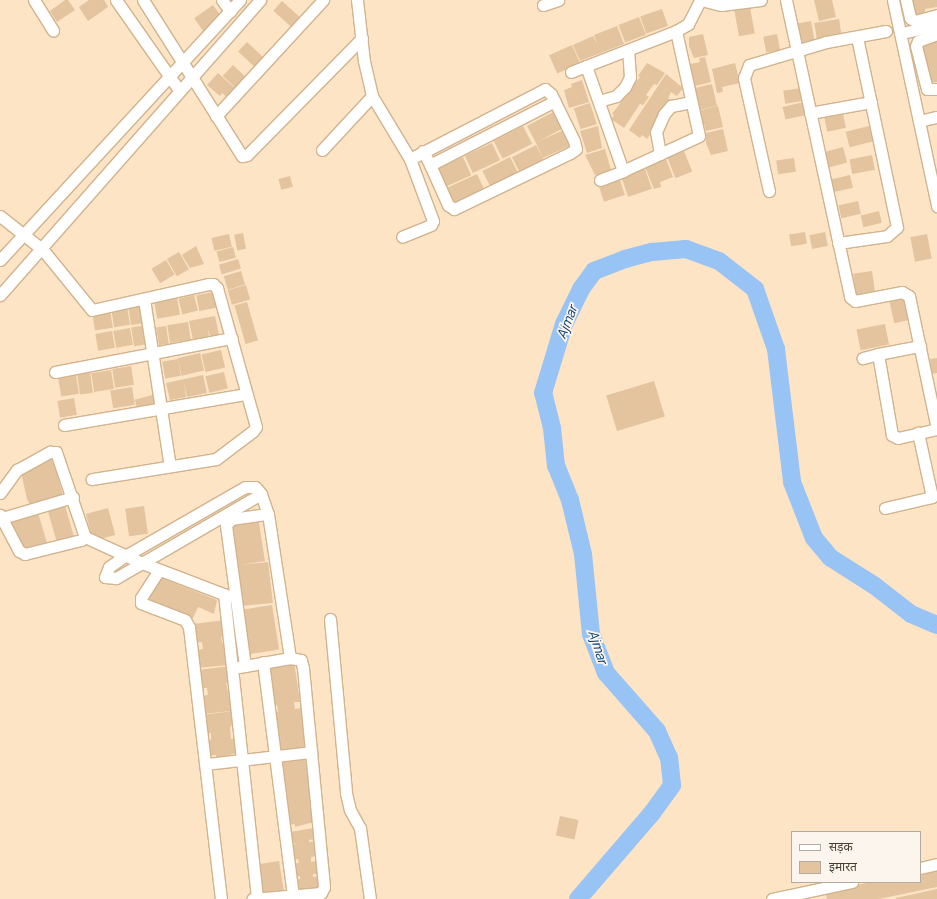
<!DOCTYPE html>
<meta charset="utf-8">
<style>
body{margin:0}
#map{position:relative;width:937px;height:899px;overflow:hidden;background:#fde4c5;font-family:Manrope,"Noto Sans Devanagari",sans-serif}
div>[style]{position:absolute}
.river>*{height:18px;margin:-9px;padding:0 9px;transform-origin:9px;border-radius:9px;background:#98c3f5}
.building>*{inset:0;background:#e3c49e;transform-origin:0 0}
.roads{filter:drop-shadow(1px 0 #d1b38d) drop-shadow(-1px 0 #d1b38d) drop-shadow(0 1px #d1b38d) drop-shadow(0 -1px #d1b38d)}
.minor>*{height:11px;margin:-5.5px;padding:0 5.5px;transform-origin:5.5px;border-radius:5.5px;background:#fff}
span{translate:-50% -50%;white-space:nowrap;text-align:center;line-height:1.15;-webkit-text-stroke:3.5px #fbf5ed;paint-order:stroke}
.water-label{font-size:13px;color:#00386e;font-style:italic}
.legend{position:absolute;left:791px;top:831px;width:130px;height:52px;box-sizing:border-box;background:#fbf5ed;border:1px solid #b3ab9f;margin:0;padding:5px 7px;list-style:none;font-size:12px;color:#473b2b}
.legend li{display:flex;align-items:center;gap:8px;height:20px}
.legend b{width:20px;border:1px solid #b3ab9f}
</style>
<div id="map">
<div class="river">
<div style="left:578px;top:899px;width:113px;rotate:-49.3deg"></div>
<div style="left:652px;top:813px;width:34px;rotate:-54deg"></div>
<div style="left:672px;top:785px;width:27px;rotate:-96deg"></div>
<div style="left:669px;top:758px;width:30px;rotate:-114deg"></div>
<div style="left:657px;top:731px;width:77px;rotate:-131.3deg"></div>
<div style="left:606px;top:673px;width:42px;rotate:-111deg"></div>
<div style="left:591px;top:634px;width:80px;rotate:-95.7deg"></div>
<div style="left:583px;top:554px;width:56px;rotate:-103.5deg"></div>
<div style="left:570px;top:500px;width:37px;rotate:-112deg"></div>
<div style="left:556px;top:466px;width:38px;rotate:-96deg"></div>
<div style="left:552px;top:428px;width:36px;rotate:-104deg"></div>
<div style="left:543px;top:393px;width:72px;rotate:-73.1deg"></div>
<div style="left:564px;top:324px;width:39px;rotate:-64deg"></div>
<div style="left:581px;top:289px;width:22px;rotate:-54deg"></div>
<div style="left:594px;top:271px;width:33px;rotate:-21deg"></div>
<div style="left:625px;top:259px;width:28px;rotate:-15deg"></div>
<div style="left:652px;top:252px;width:34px;rotate:-5deg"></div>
<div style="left:686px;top:249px;width:35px;rotate:20deg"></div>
<div style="left:719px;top:261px;width:46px;rotate:37.9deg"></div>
<div style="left:755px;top:289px;width:64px;rotate:70.7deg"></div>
<div style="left:776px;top:349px;width:134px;rotate:83.1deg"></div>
<div style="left:792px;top:482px;width:60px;rotate:68.6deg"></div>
<div style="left:814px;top:538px;width:26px;rotate:50deg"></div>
<div style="left:831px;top:558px;width:52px;rotate:32.5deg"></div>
<div style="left:875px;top:586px;width:46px;rotate:37.9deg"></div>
<div style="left:911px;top:614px;width:28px;rotate:23deg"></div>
</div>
<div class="building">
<div style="clip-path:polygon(65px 0,68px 0,75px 10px,57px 22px,50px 11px)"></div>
<div style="clip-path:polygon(89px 0,104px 0,108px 7px,88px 21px,79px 7px)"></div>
<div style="clip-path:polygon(814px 0,832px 0,836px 17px,819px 21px)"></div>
<div style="clip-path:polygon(912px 0,937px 0,937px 7px,925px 9px,925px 13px,915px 15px)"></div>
<div style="left:282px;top:1px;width:25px;height:13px;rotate:42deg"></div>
<div style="left:213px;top:5px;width:16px;height:23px;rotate:55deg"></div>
<div style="left:750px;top:7px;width:27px;height:16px;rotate:80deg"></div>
<div style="left:662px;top:9px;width:18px;height:23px;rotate:71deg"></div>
<div style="left:639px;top:17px;width:19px;height:22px;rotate:69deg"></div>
<div style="left:839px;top:19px;width:18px;height:25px;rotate:81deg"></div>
<div style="left:811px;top:21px;width:23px;height:14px;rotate:80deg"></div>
<div style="clip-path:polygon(617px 26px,624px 44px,580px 61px,573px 45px,593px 36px,597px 44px,594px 35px)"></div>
<div style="clip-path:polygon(703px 34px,708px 55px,694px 58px,689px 46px,689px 37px)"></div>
<div style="left:777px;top:34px;width:16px;height:14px;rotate:79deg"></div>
<div style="clip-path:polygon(937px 41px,937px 82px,929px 83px,920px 42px)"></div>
<div style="left:247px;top:42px;width:23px;height:13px;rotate:43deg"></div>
<div style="left:572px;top:45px;width:20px;height:25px;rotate:66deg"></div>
<div style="clip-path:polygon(705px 57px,711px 82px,695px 86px,694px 78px,692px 79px,690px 64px,700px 62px,699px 58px)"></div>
<div style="clip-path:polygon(647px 63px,665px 73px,657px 85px,654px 84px,646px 95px,649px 97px,643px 105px,640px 104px,624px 128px,611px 119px,614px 115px,612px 114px,640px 77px,638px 76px)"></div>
<div style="clip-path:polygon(735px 63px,740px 83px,722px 87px,723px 92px,717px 93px,712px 69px)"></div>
<div style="left:233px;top:65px;width:19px;height:15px;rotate:43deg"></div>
<div style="clip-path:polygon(218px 73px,236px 89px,228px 98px,222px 93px,220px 96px,207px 85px)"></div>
<div style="clip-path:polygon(666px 74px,683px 88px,677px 96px,671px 92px,668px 98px,670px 99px,651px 129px,653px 130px,647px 139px,642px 135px,640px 138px,629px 130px)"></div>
<div style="clip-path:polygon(582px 80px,589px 102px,569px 108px,564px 90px,572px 87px,571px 84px)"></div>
<div style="clip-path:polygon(712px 84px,717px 106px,699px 110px,694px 97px,697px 97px,695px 88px)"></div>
<div style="left:801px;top:88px;width:13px;height:18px;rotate:81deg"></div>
<div style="left:804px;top:102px;width:13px;height:22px;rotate:77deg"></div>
<div style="left:590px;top:103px;width:22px;height:17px;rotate:72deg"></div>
<div style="clip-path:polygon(718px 106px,723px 127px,706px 131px,704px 124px,702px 124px,701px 110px)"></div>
<div style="left:557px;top:110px;width:19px;height:34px;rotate:62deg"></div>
<div style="left:843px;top:114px;width:14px;height:19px;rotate:78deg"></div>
<div style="left:523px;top:126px;width:20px;height:33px;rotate:63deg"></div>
<div style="clip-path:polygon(598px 126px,602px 148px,587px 153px,580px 131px)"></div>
<div style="left:869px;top:126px;width:16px;height:24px;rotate:76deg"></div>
<div style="left:566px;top:129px;width:17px;height:33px;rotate:66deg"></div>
<div style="clip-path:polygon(723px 129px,728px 151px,711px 155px,706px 143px,706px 133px)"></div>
<div style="left:492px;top:143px;width:19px;height:30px;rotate:65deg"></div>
<div style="left:536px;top:145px;width:18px;height:27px;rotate:63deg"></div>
<div style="left:843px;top:147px;width:16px;height:20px;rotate:75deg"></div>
<div style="clip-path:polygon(605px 149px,611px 170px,595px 175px,585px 155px)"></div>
<div style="left:684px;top:151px;width:22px;height:18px;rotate:68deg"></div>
<div style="left:872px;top:155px;width:15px;height:23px;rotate:79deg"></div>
<div style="left:463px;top:157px;width:20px;height:28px;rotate:66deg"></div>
<div style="left:510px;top:157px;width:18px;height:31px;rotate:63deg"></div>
<div style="left:794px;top:158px;width:14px;height:18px;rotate:82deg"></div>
<div style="clip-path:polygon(666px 159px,673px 177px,660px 182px,661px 187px,654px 189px,645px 167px)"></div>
<div style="left:645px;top:169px;width:21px;height:25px;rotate:71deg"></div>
<div style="left:477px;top:174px;width:19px;height:34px;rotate:65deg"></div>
<div style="left:850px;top:175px;width:13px;height:19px;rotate:77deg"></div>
<div style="left:290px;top:176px;width:11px;height:12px;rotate:75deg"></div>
<div style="left:619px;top:177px;width:19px;height:22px;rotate:72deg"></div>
<div style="left:858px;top:201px;width:13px;height:20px;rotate:77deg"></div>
<div style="left:879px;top:211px;width:12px;height:19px;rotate:76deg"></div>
<div style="left:805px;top:232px;width:12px;height:16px;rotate:81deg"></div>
<div style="left:825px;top:232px;width:14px;height:16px;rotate:78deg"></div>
<div style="left:243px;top:233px;width:16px;height:9px;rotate:79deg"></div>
<div style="left:229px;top:234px;width:13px;height:18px;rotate:77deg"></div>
<div style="left:927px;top:234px;width:25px;height:17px;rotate:79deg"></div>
<div style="clip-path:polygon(196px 246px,204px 264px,190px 268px,182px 255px)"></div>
<div style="left:233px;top:247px;width:11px;height:17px;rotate:75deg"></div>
<div style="left:179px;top:252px;width:20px;height:14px;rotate:60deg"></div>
<div style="left:238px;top:259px;width:10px;height:20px;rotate:73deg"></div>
<div style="left:166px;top:260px;width:17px;height:17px;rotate:59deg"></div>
<div style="left:241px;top:271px;width:14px;height:18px;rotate:73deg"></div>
<div style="left:872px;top:271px;width:21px;height:19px;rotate:82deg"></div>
<div style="left:246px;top:285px;width:15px;height:19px;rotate:74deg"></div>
<div style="left:213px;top:292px;width:16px;height:17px;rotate:79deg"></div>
<div style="left:194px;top:295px;width:16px;height:16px;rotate:76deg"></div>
<div style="left:177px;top:298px;width:17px;height:23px;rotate:80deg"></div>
<div style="left:906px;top:298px;width:22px;height:17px;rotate:77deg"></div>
<div style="left:247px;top:302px;width:40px;height:13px;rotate:74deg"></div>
<div style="left:143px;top:304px;width:19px;height:15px;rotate:81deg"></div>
<div style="left:127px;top:306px;width:19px;height:16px;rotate:81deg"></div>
<div style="left:110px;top:310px;width:18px;height:18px;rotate:81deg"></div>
<div style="clip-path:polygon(215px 316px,219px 335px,210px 336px,208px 329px,209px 337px,193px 340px,189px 321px)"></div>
<div style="left:188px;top:322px;width:18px;height:21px;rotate:81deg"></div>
<div style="left:885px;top:324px;width:21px;height:29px;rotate:79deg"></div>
<div style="left:147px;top:325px;width:19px;height:16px;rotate:81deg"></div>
<div style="left:166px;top:326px;width:18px;height:10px;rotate:81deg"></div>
<div style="left:130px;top:328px;width:17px;height:17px;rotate:80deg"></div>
<div style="left:112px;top:331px;width:17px;height:17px;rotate:80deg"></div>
<div style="left:221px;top:350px;width:18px;height:20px;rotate:77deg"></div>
<div style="left:200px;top:353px;width:18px;height:23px;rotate:77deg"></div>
<div style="clip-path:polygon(937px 358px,937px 373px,932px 374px,930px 359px)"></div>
<div style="left:178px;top:359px;width:17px;height:16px;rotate:80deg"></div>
<div style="left:131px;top:366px;width:19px;height:19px;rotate:81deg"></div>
<div style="left:111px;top:370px;width:19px;height:20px;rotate:81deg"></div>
<div style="left:90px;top:372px;width:21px;height:13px;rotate:82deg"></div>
<div style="left:224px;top:372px;width:17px;height:19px;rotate:77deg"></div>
<div style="left:76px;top:375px;width:19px;height:18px;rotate:81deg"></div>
<div style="clip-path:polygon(203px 375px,207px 393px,187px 397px,184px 382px,186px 397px,170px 400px,166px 383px)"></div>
<div style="left:654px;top:381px;width:37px;height:50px;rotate:73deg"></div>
<div style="left:132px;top:387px;width:18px;height:22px;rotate:81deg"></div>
<div style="left:156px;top:394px;width:11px;height:22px;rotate:75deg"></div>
<div style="left:74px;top:398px;width:17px;height:17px;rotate:80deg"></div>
<div style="clip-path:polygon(53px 459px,64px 499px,32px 509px,27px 499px,20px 468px)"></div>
<div style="left:64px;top:502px;width:37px;height:18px;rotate:74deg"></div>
<div style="left:144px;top:506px;width:28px;height:19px;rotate:82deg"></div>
<div style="left:108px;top:508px;width:28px;height:23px;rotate:75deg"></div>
<div style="clip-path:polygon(38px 513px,48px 546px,23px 553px,7px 518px)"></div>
<div style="clip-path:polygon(258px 517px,265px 561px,240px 565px,268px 562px,273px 603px,241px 606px,229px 522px)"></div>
<div style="clip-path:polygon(159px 577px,217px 600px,214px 614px,198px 607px,192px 620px,148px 603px,150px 598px,148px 597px)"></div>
<div style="left:272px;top:605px;width:45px;height:30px;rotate:81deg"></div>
<div style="clip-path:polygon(225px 620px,224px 637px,221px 637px,228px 665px,198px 668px,196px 650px,203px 649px,202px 642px,195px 643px,193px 624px)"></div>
<div style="clip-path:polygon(294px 661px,300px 702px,294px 702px,295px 709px,301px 708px,308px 747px,280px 752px,274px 712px,278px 712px,277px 705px,271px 705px,265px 665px)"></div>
<div style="clip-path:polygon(230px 666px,229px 683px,226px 683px,232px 711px,202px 714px,201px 696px,208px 695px,207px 688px,200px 688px,198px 670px)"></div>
<div style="clip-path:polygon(233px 711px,233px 723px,230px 728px,231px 739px,236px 739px,238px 753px,216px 758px,216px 755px,206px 756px,204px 741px,211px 740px,211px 733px,203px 734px,201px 715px)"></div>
<div style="clip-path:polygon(305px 757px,314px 822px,295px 827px,295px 824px,288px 825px,279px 761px)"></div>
<div style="left:560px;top:816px;width:19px;height:20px;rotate:12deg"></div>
<div style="clip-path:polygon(314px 828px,316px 839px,309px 840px,309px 842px,316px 841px,318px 856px,311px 857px,311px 862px,317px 861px,319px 874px,313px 874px,313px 877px,319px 876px,320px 890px,295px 893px,293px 880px,300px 879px,300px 876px,294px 877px,292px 864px,299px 863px,298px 859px,291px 860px,289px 845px,297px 844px,292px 843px,290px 832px)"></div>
<div style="left:279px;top:861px;width:31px;height:21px;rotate:81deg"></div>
<div style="clip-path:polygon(937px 868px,937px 887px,879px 899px,827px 899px,825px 892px,871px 882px,920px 882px,920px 872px)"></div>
<div style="clip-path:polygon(937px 889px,937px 899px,896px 899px,896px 898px)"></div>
</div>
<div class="roads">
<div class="minor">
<div style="left:34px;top:0;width:36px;rotate:58deg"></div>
<div style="left:116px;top:0;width:110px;rotate:55deg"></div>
<div style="left:143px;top:0;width:185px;rotate:57.6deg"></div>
<div style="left:242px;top:156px;width:5px;rotate:-11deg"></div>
<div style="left:247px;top:155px;width:164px;rotate:-45.5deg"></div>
<div style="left:222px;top:0;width:14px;rotate:54deg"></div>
<div style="left:357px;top:0;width:61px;rotate:83.5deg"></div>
<div style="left:364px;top:61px;width:36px;rotate:77deg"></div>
<div style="left:372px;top:96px;width:74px;rotate:58.9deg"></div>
<div style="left:410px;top:159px;width:66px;rotate:69.6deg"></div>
<div style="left:433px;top:221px;width:4px;rotate:117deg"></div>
<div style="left:431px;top:225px;width:31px;rotate:158deg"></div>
<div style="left:701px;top:0;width:21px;rotate:14deg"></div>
<div style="left:721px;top:5px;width:40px;rotate:-7.1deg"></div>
<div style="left:786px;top:0;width:304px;rotate:77.8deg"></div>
<div style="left:850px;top:297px;width:6px;rotate:39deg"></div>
<div style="left:855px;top:301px;width:48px;rotate:-10.8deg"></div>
<div style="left:902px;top:292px;width:8px;rotate:30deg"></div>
<div style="left:909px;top:296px;width:136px;rotate:78.1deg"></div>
<div style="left:937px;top:429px;width:40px;rotate:167deg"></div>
<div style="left:898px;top:438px;width:7px;rotate:-153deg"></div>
<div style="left:892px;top:435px;width:82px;rotate:-99.8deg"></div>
<div style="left:878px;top:354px;width:16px;rotate:165deg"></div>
<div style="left:893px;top:0;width:211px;rotate:77.9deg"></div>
<div style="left:906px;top:0;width:18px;rotate:77deg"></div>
<div style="left:910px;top:18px;width:6px;rotate:31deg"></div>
<div style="left:915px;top:21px;width:23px;rotate:-15deg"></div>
<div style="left:543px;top:5px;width:16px;rotate:-18deg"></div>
<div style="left:676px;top:31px;width:107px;rotate:77.6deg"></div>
<div style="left:699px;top:136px;width:84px;rotate:155.3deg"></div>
<div style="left:623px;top:171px;width:111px;rotate:-109.4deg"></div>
<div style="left:586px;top:66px;width:97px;rotate:-21.3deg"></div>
<div style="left:676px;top:31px;width:14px;rotate:-30deg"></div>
<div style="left:688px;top:24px;width:27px;rotate:-63deg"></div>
<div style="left:902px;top:33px;width:36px;rotate:-13deg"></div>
<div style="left:937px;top:34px;width:20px;rotate:160deg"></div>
<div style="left:918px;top:41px;width:5px;rotate:112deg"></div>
<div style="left:916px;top:46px;width:44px;rotate:75.7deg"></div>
<div style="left:927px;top:89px;width:10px"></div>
<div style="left:571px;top:72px;width:16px;rotate:-22deg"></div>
<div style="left:599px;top:101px;width:18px;rotate:-16deg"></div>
<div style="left:616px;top:96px;width:13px;rotate:-45deg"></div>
<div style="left:625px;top:87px;width:11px;rotate:-63deg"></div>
<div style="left:630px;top:77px;width:27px;rotate:-94deg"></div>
<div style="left:810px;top:113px;width:62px;rotate:-10.2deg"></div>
<div style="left:216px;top:116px;width:158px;rotate:-47.3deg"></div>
<div style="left:919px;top:121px;width:18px;rotate:-13deg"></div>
<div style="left:322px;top:150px;width:74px;rotate:-47.2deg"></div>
<div style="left:423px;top:151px;width:16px;rotate:63deg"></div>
<div style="left:430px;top:165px;width:140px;rotate:-27.1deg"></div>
<div style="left:660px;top:154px;width:22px;rotate:-100deg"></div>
<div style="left:656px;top:132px;width:20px;rotate:-66deg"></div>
<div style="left:664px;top:114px;width:11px;rotate:-49deg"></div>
<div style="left:671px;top:106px;width:21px;rotate:-11deg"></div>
<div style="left:410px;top:159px;width:152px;rotate:-27.4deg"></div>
<div style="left:545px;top:89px;width:8px;rotate:40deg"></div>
<div style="left:551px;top:94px;width:52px;rotate:63.9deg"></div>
<div style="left:574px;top:141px;width:8px;rotate:76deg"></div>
<div style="left:576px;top:149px;width:7px;rotate:146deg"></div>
<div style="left:570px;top:153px;width:129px;rotate:154.2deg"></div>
<div style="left:454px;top:209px;width:7px;rotate:-146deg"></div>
<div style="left:448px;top:205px;width:44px;rotate:-114.2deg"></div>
<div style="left:600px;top:180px;width:25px;rotate:-21deg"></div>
<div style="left:769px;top:191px;width:116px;rotate:-102.5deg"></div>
<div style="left:744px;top:78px;width:14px;rotate:-69deg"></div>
<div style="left:749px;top:65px;width:80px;rotate:-16.6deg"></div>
<div style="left:826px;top:42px;width:61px;rotate:-10.4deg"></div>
<div style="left:0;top:216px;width:55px;rotate:38.3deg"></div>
<div style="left:43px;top:250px;width:77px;rotate:50.8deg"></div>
<div style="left:92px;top:310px;width:119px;rotate:-12.6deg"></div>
<div style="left:208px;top:284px;width:5px"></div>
<div style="left:213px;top:284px;width:6px;rotate:45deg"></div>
<div style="left:217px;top:288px;width:144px;rotate:74.3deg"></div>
<div style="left:256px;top:427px;width:5px;rotate:127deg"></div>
<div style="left:253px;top:431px;width:46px;rotate:142.9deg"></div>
<div style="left:216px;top:459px;width:126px;rotate:170.8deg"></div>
<div style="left:838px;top:243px;width:49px;rotate:-8.1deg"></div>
<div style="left:887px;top:236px;width:13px;rotate:-42deg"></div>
<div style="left:897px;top:227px;width:194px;rotate:-101.9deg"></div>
<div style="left:0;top:260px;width:354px;rotate:-47.3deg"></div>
<div style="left:0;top:295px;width:393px;rotate:-48.6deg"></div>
<div style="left:144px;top:299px;width:169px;rotate:81.2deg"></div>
<div style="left:878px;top:354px;width:43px;rotate:-10.8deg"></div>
<div style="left:55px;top:372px;width:180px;rotate:-10.9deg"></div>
<div style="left:64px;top:425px;width:185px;rotate:-9.7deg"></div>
<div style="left:0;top:493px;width:29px;rotate:-54deg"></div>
<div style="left:17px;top:470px;width:38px;rotate:-29deg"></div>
<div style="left:50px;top:452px;width:6px"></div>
<div style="left:56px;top:452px;width:90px;rotate:71.2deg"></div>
<div style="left:85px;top:537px;width:5px;rotate:143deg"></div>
<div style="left:81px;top:540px;width:58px;rotate:166deg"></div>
<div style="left:25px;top:554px;width:7px;rotate:-153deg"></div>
<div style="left:19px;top:551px;width:41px;rotate:-117.8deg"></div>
<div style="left:261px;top:494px;width:168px;rotate:149.9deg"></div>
<div style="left:116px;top:578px;width:11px;rotate:-175deg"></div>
<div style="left:105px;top:577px;width:11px;rotate:-68deg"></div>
<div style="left:109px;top:567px;width:19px;rotate:-35deg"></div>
<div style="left:125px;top:556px;width:138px;rotate:-29.9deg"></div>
<div style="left:245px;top:487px;width:10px"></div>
<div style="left:255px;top:487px;width:4px;rotate:45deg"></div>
<div style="left:258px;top:490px;width:5px;rotate:53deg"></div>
<div style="left:261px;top:494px;width:21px;rotate:71deg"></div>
<div style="left:885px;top:508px;width:48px;rotate:-13.2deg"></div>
<div style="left:932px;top:497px;width:66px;rotate:-102.3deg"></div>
<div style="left:2px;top:518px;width:74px;rotate:-16.5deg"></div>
<div style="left:85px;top:537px;width:63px;rotate:24.5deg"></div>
<div style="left:142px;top:563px;width:93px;rotate:20.8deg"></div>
<div style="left:159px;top:570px;width:33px;rotate:123deg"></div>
<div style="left:141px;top:598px;width:5px;rotate:90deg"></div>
<div style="left:141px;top:603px;width:47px;rotate:21.1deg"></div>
<div style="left:185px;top:620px;width:8px;rotate:60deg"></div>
<div style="left:189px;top:627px;width:274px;rotate:83.3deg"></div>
<div style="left:224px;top:594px;width:306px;rotate:83.8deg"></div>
<div style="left:330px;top:619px;width:175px;rotate:84.7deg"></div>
<div style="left:346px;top:793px;width:17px;rotate:77deg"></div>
<div style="left:350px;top:810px;width:21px;rotate:61deg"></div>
<div style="left:360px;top:828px;width:72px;rotate:82deg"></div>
<div style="left:263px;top:662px;width:235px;rotate:82.7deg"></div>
<div style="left:245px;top:666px;width:142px;rotate:-97.7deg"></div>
<div style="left:226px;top:525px;width:8px;rotate:-50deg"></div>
<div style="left:231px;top:519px;width:37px;rotate:-8deg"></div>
<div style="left:268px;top:514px;width:146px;rotate:81.3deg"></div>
<div style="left:290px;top:658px;width:11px;rotate:10deg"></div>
<div style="left:301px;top:660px;width:8px;rotate:76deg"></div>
<div style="left:303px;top:668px;width:220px;rotate:84.5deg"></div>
<div style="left:324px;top:887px;width:7px;rotate:117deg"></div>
<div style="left:321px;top:893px;width:69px;rotate:175deg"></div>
<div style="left:239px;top:667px;width:52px;rotate:-10deg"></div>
<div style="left:206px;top:764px;width:106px;rotate:-6.5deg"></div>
<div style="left:920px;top:868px;width:17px;rotate:-13deg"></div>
<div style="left:772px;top:899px;width:82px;rotate:-12deg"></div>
</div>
</div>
<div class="water-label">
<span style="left:567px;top:322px;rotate:-69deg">Ajmar</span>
<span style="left:598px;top:647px;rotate:72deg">Ajmar</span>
</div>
<ul class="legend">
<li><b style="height:5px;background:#fff"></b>सड़क</li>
<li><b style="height:11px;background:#e3c49e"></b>इमारत</li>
</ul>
</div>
